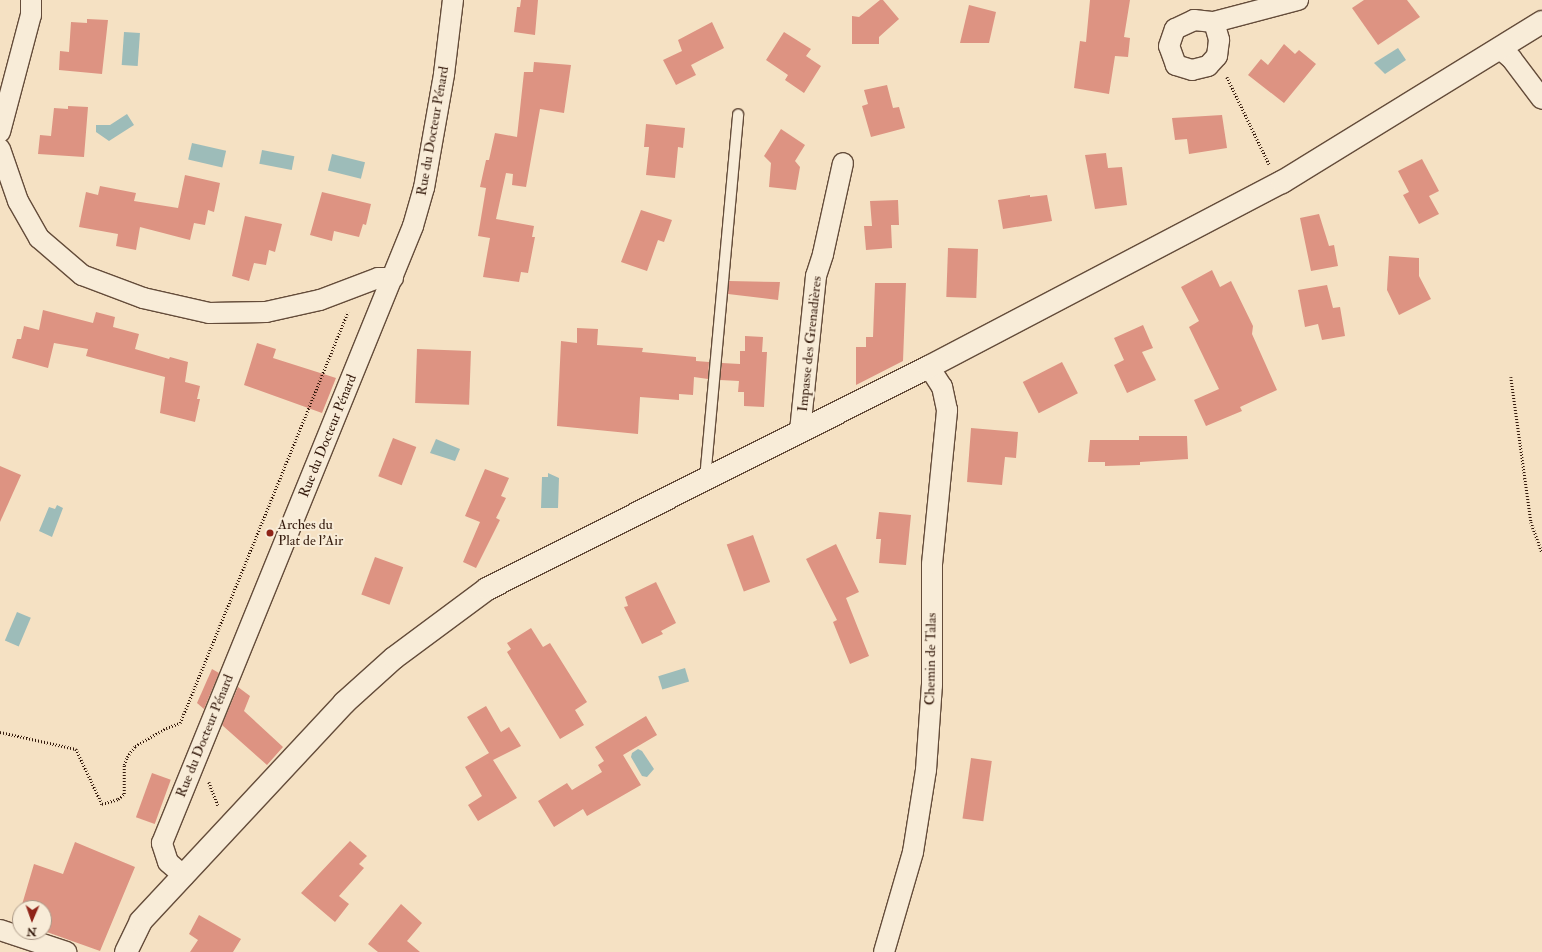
<!DOCTYPE html>
<meta charset="utf-8">
<style>
body{margin:0}
#map{position:relative;width:1542px;height:952px;overflow:hidden;background:#f5e1c3;font-family:"IM FELL Double Pica",serif}
div>[style]{position:absolute}
.water>*{inset:0;background:#9dbcb9;transform-origin:0 0}
.building>*{inset:0;background:#dd9382;transform-origin:0 0}
.path>*{height:2.5px;margin-top:-1.25px;transform-origin:0;background:repeating-linear-gradient(90deg,#341a0c 0 1px,transparent 0 3px)}
.roads{filter:drop-shadow(1px 0 #644c3a) drop-shadow(-1px 0 #644c3a) drop-shadow(0 1px #644c3a) drop-shadow(0 -1px #644c3a)}
.lane>*{height:10px;margin:-5px;padding:0 5px;transform-origin:5px;border-radius:5px;background:#f8ecd8}
.street>*{height:20px;margin:-10px;padding:0 10px;transform-origin:10px;border-radius:10px;background:#f8ecd8}
.secondary>*{height:22px;margin:-11px;padding:0 11px;transform-origin:11px;border-radius:11px;background:#f8ecd8}
.dots>*{width:11px;height:11px;translate:-50% -50%;box-sizing:border-box;border:2px solid #f8ecd8;border-radius:50%}
span{translate:-50% -50%;white-space:nowrap;text-align:center;line-height:1.15;-webkit-text-stroke:4px #f8ecd8;paint-order:stroke}
.street-label{font-size:14px;color:#341a0c}
.poi-label{font-size:14px;color:#341a0c}
.left{translate:0 -50%;text-align:left}
.north{position:absolute;left:12px;top:900px;width:40px;height:40px;box-sizing:border-box;background:#f8ecd8;border:1px solid #aa9886;border-radius:50%;rotate:182deg;font-size:11px;font-weight:700;line-height:16px;text-align:center;color:#341a0c}
.north::after{content:'';display:block;margin:auto;width:14px;height:18px;background:#8f2418;clip-path:polygon(50% 0,100% 100%,50% 72%,0 100%)}
</style>
<div id="map">
<div class="water">
<div style="left:124px;top:32px;width:16px;height:33px;rotate:4deg"></div>
<div style="clip-path:polygon(1398px 48px,1406px 60px,1385px 74px,1374px 63px)"></div>
<div style="clip-path:polygon(127px 114px,134px 125px,109px 141px,96px 132px,96px 125px,110px 125px)"></div>
<div style="left:192px;top:143px;width:35px;height:17px;rotate:13deg"></div>
<div style="left:262px;top:150px;width:33px;height:14px;rotate:11deg"></div>
<div style="left:332px;top:154px;width:34px;height:17px;rotate:14deg"></div>
<div style="clip-path:polygon(436px 439px,460px 449px,455px 461px,430px 453px)"></div>
<div style="clip-path:polygon(548px 473px,559px 478px,558px 508px,541px 508px,542px 477px,548px 477px)"></div>
<div style="clip-path:polygon(57px 505px,63px 508px,52px 537px,39px 531px,49px 507px,55px 509px)"></div>
<div style="left:17px;top:612px;width:15px;height:31px;rotate:23deg"></div>
<div style="left:685px;top:668px;width:14px;height:28px;rotate:73deg"></div>
<div style="clip-path:polygon(638px 749px,642px 751px,654px 769px,647px 777px,642px 776px,631px 757px,632px 753px)"></div>
</div>
<div class="building">
<div style="clip-path:polygon(521px 0,538px 0,535px 35px,514px 32px,517px 7px,520px 7px)"></div>
<div style="clip-path:polygon(880px 0,883px 0,899px 19px,879px 37px,879px 44px,852px 44px,852px 16px,859px 17px)"></div>
<div style="clip-path:polygon(1090px 0,1130px 0,1124px 37px,1130px 38px,1128px 57px,1115px 56px,1109px 94px,1074px 88px,1080px 41px,1086px 42px)"></div>
<div style="clip-path:polygon(1364px 0,1407px 0,1420px 17px,1378px 45px,1352px 8px)"></div>
<div style="clip-path:polygon(969px 5px,996px 12px,989px 43px,960px 43px)"></div>
<div style="clip-path:polygon(87px 19px,108px 20px,102px 74px,59px 70px,60px 51px,69px 52px,71px 22px,87px 23px)"></div>
<div style="clip-path:polygon(712px 22px,724px 48px,691px 65px,696px 75px,676px 85px,663px 60px,682px 51px,678px 40px)"></div>
<div style="clip-path:polygon(784px 32px,811px 49px,806px 56px,821px 66px,804px 93px,785px 80px,788px 75px,766px 60px)"></div>
<div style="clip-path:polygon(1284px 44px,1295px 54px,1299px 50px,1316px 64px,1284px 103px,1248px 75px,1261px 59px,1268px 65px)"></div>
<div style="clip-path:polygon(534px 62px,571px 65px,564px 113px,540px 109px,526px 187px,512px 185px,513px 174px,506px 173px,496px 219px,534px 226px,532px 237px,535px 237px,528px 273px,521px 272px,519px 282px,483px 277px,490px 238px,478px 236px,486px 188px,480px 187px,486px 160px,489px 160px,495px 133px,517px 137px,524px 72px,533px 72px)"></div>
<div style="clip-path:polygon(887px 85px,893px 108px,899px 107px,905px 128px,871px 137px,862px 106px,868px 104px,864px 90px)"></div>
<div style="clip-path:polygon(68px 106px,88px 107px,84px 157px,38px 154px,40px 135px,51px 136px,54px 108px,68px 109px)"></div>
<div style="clip-path:polygon(1222px 115px,1227px 148px,1189px 154px,1187px 139px,1175px 140px,1172px 118px)"></div>
<div style="clip-path:polygon(646px 124px,685px 128px,683px 148px,678px 147px,675px 178px,646px 175px,649px 147px,644px 147px)"></div>
<div style="clip-path:polygon(781px 129px,805px 145px,795px 161px,800px 167px,796px 190px,769px 187px,771px 163px,764px 156px)"></div>
<div style="clip-path:polygon(1106px 153px,1108px 168px,1122px 167px,1127px 205px,1095px 209px,1085px 155px)"></div>
<div style="clip-path:polygon(1422px 159px,1439px 191px,1429px 196px,1439px 214px,1419px 224px,1403px 195px,1409px 192px,1398px 171px)"></div>
<div style="clip-path:polygon(185px 175px,220px 183px,214px 212px,208px 210px,205px 225px,194px 223px,190px 240px,140px 227px,136px 250px,116px 246px,118px 234px,79px 227px,86px 192px,98px 195px,100px 186px,136px 193px,134px 201px,178px 208px)"></div>
<div style="clip-path:polygon(322px 192px,371px 204px,366px 225px,363px 224px,359px 237px,334px 231px,332px 241px,310px 235px)"></div>
<div style="clip-path:polygon(1030px 195px,1030px 197px,1047px 195px,1052px 221px,1003px 229px,998px 200px)"></div>
<div style="clip-path:polygon(898px 200px,899px 225px,891px 225px,892px 248px,866px 250px,864px 226px,872px 226px,870px 201px)"></div>
<div style="clip-path:polygon(641px 210px,672px 220px,664px 242px,658px 240px,647px 271px,621px 262px)"></div>
<div style="clip-path:polygon(1319px 214px,1329px 246px,1334px 245px,1338px 266px,1311px 271px,1300px 218px)"></div>
<div style="clip-path:polygon(245px 216px,282px 224px,275px 252px,269px 250px,266px 265px,254px 263px,249px 281px,232px 276px)"></div>
<div style="left:948px;top:248px;width:30px;height:49px;rotate:2deg"></div>
<div style="clip-path:polygon(1389px 256px,1419px 258px,1419px 276px,1431px 299px,1399px 315px,1387px 290px)"></div>
<div style="clip-path:polygon(1212px 270px,1220px 287px,1231px 281px,1253px 326px,1252px 334px,1277px 390px,1240px 407px,1242px 411px,1206px 426px,1194px 400px,1219px 389px,1189px 327px,1199px 321px,1181px 287px)"></div>
<div style="clip-path:polygon(729px 281px,780px 282px,778px 300px,728px 294px)"></div>
<div style="clip-path:polygon(875px 283px,906px 283px,903px 361px,856px 385px,856px 347px,866px 347px,866px 337px,873px 337px)"></div>
<div style="clip-path:polygon(1327px 285px,1333px 308px,1340px 307px,1345px 336px,1322px 340px,1318px 324px,1305px 327px,1298px 290px)"></div>
<div style="clip-path:polygon(43px 310px,93px 323px,96px 312px,115px 317px,113px 327px,139px 334px,135px 349px,169px 359px,170px 357px,188px 362px,185px 382px,200px 386px,197px 399px,200px 399px,195px 422px,160px 413px,165px 377px,86px 356px,88px 349px,54px 343px,48px 368px,12px 358px,17px 339px,21px 339px,24px 326px,39px 330px)"></div>
<div style="clip-path:polygon(1143px 325px,1153px 348px,1142px 352px,1156px 380px,1127px 393px,1114px 365px,1124px 360px,1114px 338px)"></div>
<div style="clip-path:polygon(577px 328px,598px 329px,597px 345px,643px 348px,642px 352px,696px 357px,696px 361px,709px 362px,708px 379px,694px 377px,693px 395px,679px 394px,679px 400px,640px 397px,638px 434px,557px 426px,561px 341px,577px 343px)"></div>
<div style="clip-path:polygon(745px 336px,763px 337px,762px 352px,767px 352px,764px 407px,744px 406px,744px 392px,738px 392px,739px 381px,720px 380px,722px 363px,740px 364px,740px 351px,745px 351px)"></div>
<div style="clip-path:polygon(257px 343px,276px 349px,273px 358px,336px 378px,322px 413px,244px 385px)"></div>
<div style="left:417px;top:349px;width:54px;height:54px;rotate:2deg"></div>
<div style="left:1062px;top:362px;width:35px;height:44px;rotate:63deg"></div>
<div style="clip-path:polygon(971px 428px,1018px 432px,1016px 458px,1005px 457px,1002px 485px,967px 482px)"></div>
<div style="clip-path:polygon(1139px 436px,1187px 436px,1188px 459px,1140px 462px,1140px 465px,1105px 466px,1105px 462px,1088px 462px,1090px 440px,1139px 440px)"></div>
<div style="left:393px;top:438px;width:25px;height:41px;rotate:21deg"></div>
<div style="clip-path:polygon(0 466px,21px 475px,0 522px)"></div>
<div style="clip-path:polygon(485px 469px,509px 478px,501px 496px,506px 498px,496px 518px,500px 520px,476px 568px,463px 562px,480px 522px,465px 516px)"></div>
<div style="clip-path:polygon(879px 512px,911px 515px,906px 565px,879px 563px,881px 539px,876px 539px)"></div>
<div style="left:753px;top:535px;width:50px;height:28px;rotate:70deg"></div>
<div style="clip-path:polygon(836px 544px,859px 592px,846px 598px,869px 656px,850px 664px,833px 622px,837px 620px,806px 559px)"></div>
<div style="left:375px;top:557px;width:30px;height:40px;rotate:20deg"></div>
<div style="clip-path:polygon(656px 582px,676px 623px,661px 631px,663px 634px,642px 644px,624px 607px,628px 606px,625px 597px)"></div>
<div style="clip-path:polygon(531px 628px,543px 647px,550px 643px,587px 702px,575px 710px,584px 725px,560px 739px,507px 652px,511px 649px,507px 643px)"></div>
<div style="clip-path:polygon(212px 669px,219px 673px,204px 709px,197px 703px)"></div>
<div style="clip-path:polygon(238px 687px,250px 696px,244px 711px,283px 747px,267px 765px,222px 725px)"></div>
<div style="clip-path:polygon(486px 706px,501px 732px,509px 727px,521px 746px,493px 760px,517px 798px,478px 821px,468px 805px,482px 796px,465px 767px,489px 753px,467px 717px)"></div>
<div style="clip-path:polygon(646px 716px,657px 735px,623px 755px,641px 785px,587px 816px,583px 809px,554px 827px,538px 801px,567px 783px,572px 790px,602px 772px,598px 765px,604px 761px,595px 747px)"></div>
<div style="left:971px;top:758px;width:21px;height:61px;rotate:8deg"></div>
<div style="left:152px;top:773px;width:20px;height:47px;rotate:20deg"></div>
<div style="clip-path:polygon(350px 841px,367px 856px,359px 864px,364px 868px,339px 896px,349px 904px,335px 922px,301px 893px)"></div>
<div style="clip-path:polygon(75px 842px,135px 867px,100px 951px,44px 931px,44px 908px,21px 908px,34px 864px,63px 874px)"></div>
<div style="clip-path:polygon(401px 904px,422px 923px,407px 941px,420px 952px,378px 952px,368px 944px)"></div>
<div style="clip-path:polygon(199px 915px,241px 939px,233px 952px,190px 952px,198px 940px,189px 934px)"></div>
</div>
<div class="path">
<div style="left:1227px;top:77px;width:97px;rotate:64.2deg"></div>
<div style="left:1511px;top:377px;width:146px;rotate:82.1deg"></div>
<div style="left:1531px;top:522px;width:32px;rotate:70deg"></div>
<div style="left:0;top:732px;width:78px;rotate:12.6deg"></div>
<div style="left:76px;top:749px;width:61px;rotate:64.7deg"></div>
<div style="left:102px;top:804px;width:17px;rotate:-17deg"></div>
<div style="left:118px;top:799px;width:8px;rotate:-40deg"></div>
<div style="left:124px;top:794px;width:29px;rotate:-90deg"></div>
<div style="left:124px;top:765px;width:9px;rotate:-69deg"></div>
<div style="left:127px;top:757px;width:14px;rotate:-54deg"></div>
<div style="left:135px;top:746px;width:36px;rotate:-30deg"></div>
<div style="left:166px;top:728px;width:15px;rotate:-20deg"></div>
<div style="left:180px;top:723px;width:444px;rotate:-67.8deg"></div>
<div style="left:209px;top:782px;width:25px;rotate:69deg"></div>
</div>
<div class="roads">
<div class="lane">
<div style="left:705px;top:479px;width:366px;rotate:-84.8deg"></div>
</div>
<div class="street">
<div style="left:1214px;top:22px;width:19px;rotate:74deg"></div>
<div style="left:1219px;top:40px;width:16px;rotate:97deg"></div>
<div style="left:1217px;top:56px;width:13px;rotate:132deg"></div>
<div style="left:1208px;top:66px;width:16px;rotate:166deg"></div>
<div style="left:1192px;top:70px;width:17px;rotate:-163deg"></div>
<div style="left:1176px;top:65px;width:20px;rotate:-110deg"></div>
<div style="left:1169px;top:46px;width:18px;rotate:-71deg"></div>
<div style="left:1175px;top:29px;width:21px;rotate:-25deg"></div>
<div style="left:1194px;top:20px;width:20px;rotate:6deg"></div>
<div style="left:1214px;top:22px;width:87px;rotate:-14.7deg"></div>
<div style="left:1499px;top:48px;width:16px;rotate:40deg"></div>
<div style="left:1511px;top:58px;width:51px;rotate:52.9deg"></div>
<div style="left:0;top:132px;width:121px;rotate:-75.2deg"></div>
<div style="left:31px;top:15px;width:15px;rotate:-90deg"></div>
<div style="left:0;top:149px;width:55px;rotate:70.9deg"></div>
<div style="left:18px;top:201px;width:43px;rotate:60.4deg"></div>
<div style="left:39px;top:238px;width:57px;rotate:40.7deg"></div>
<div style="left:82px;top:275px;width:65px;rotate:20.7deg"></div>
<div style="left:143px;top:298px;width:68px;rotate:12.8deg"></div>
<div style="left:209px;top:313px;width:57px;rotate:-1deg"></div>
<div style="left:266px;top:312px;width:55px;rotate:-12.5deg"></div>
<div style="left:320px;top:300px;width:62px;rotate:-20.8deg"></div>
<div style="left:378px;top:278px;width:15px"></div>
<div style="left:800px;top:431px;width:156px;rotate:-84.1deg"></div>
<div style="left:816px;top:276px;width:23px;rotate:-72deg"></div>
<div style="left:823px;top:254px;width:93px;rotate:-77.6deg"></div>
<div style="left:184px;top:876px;width:21px;rotate:-139deg"></div>
<div style="left:168px;top:862px;width:20px;rotate:-108deg"></div>
<div style="left:162px;top:843px;width:666px;rotate:-67.86deg"></div>
<div style="left:413px;top:226px;width:40px;rotate:-74deg"></div>
<div style="left:424px;top:188px;width:116px;rotate:-80deg"></div>
<div style="left:444px;top:74px;width:75px;rotate:-83.1deg"></div>
<div style="left:0;top:930px;width:70px;rotate:18.4deg"></div>
<div style="left:884px;top:952px;width:104px;rotate:-73.8deg"></div>
<div style="left:913px;top:852px;width:83px;rotate:-81deg"></div>
<div style="left:926px;top:770px;width:85px;rotate:-86deg"></div>
<div style="left:932px;top:685px;width:121px;rotate:-90deg"></div>
<div style="left:932px;top:564px;width:155px;rotate:-84.4deg"></div>
<div style="left:947px;top:410px;width:24px;rotate:-102deg"></div>
<div style="left:942px;top:387px;width:24px;rotate:-123deg"></div>
</div>
<div class="secondary">
<div style="left:126px;top:952px;width:34px;rotate:-64deg"></div>
<div style="left:141px;top:921px;width:298px;rotate:-47deg"></div>
<div style="left:344px;top:703px;width:67px;rotate:-42deg"></div>
<div style="left:394px;top:658px;width:116px;rotate:-36.6deg"></div>
<div style="left:487px;top:589px;width:495px;rotate:-26.7deg"></div>
<div style="left:929px;top:367px;width:399px;rotate:-27.7deg"></div>
<div style="left:1282px;top:182px;width:305px;rotate:-31.6deg"></div>
</div>
</div>
<div class="dots">
<div style="left:270px;top:533px;background:#8f2418"></div>
</div>
<div class="street-label">
<span style="left:433px;top:131px;rotate:-80deg">Rue du Docteur Pénard</span>
<span style="left:810px;top:344px;rotate:-84deg">Impasse des Grenadières</span>
<span style="left:328px;top:436px;rotate:-68deg">Rue du Docteur Pénard</span>
<span style="left:931px;top:659px;rotate:-89deg">Chemin de Talas</span>
<span style="left:205px;top:736px;rotate:-68deg">Rue du Docteur Pénard</span>
</div>
<div class="poi-label">
<span class="left" style="left:278px;top:533px">Arches du<br>Plat de l'Air</span>
</div>
<div class="north">N</div>
</div>
